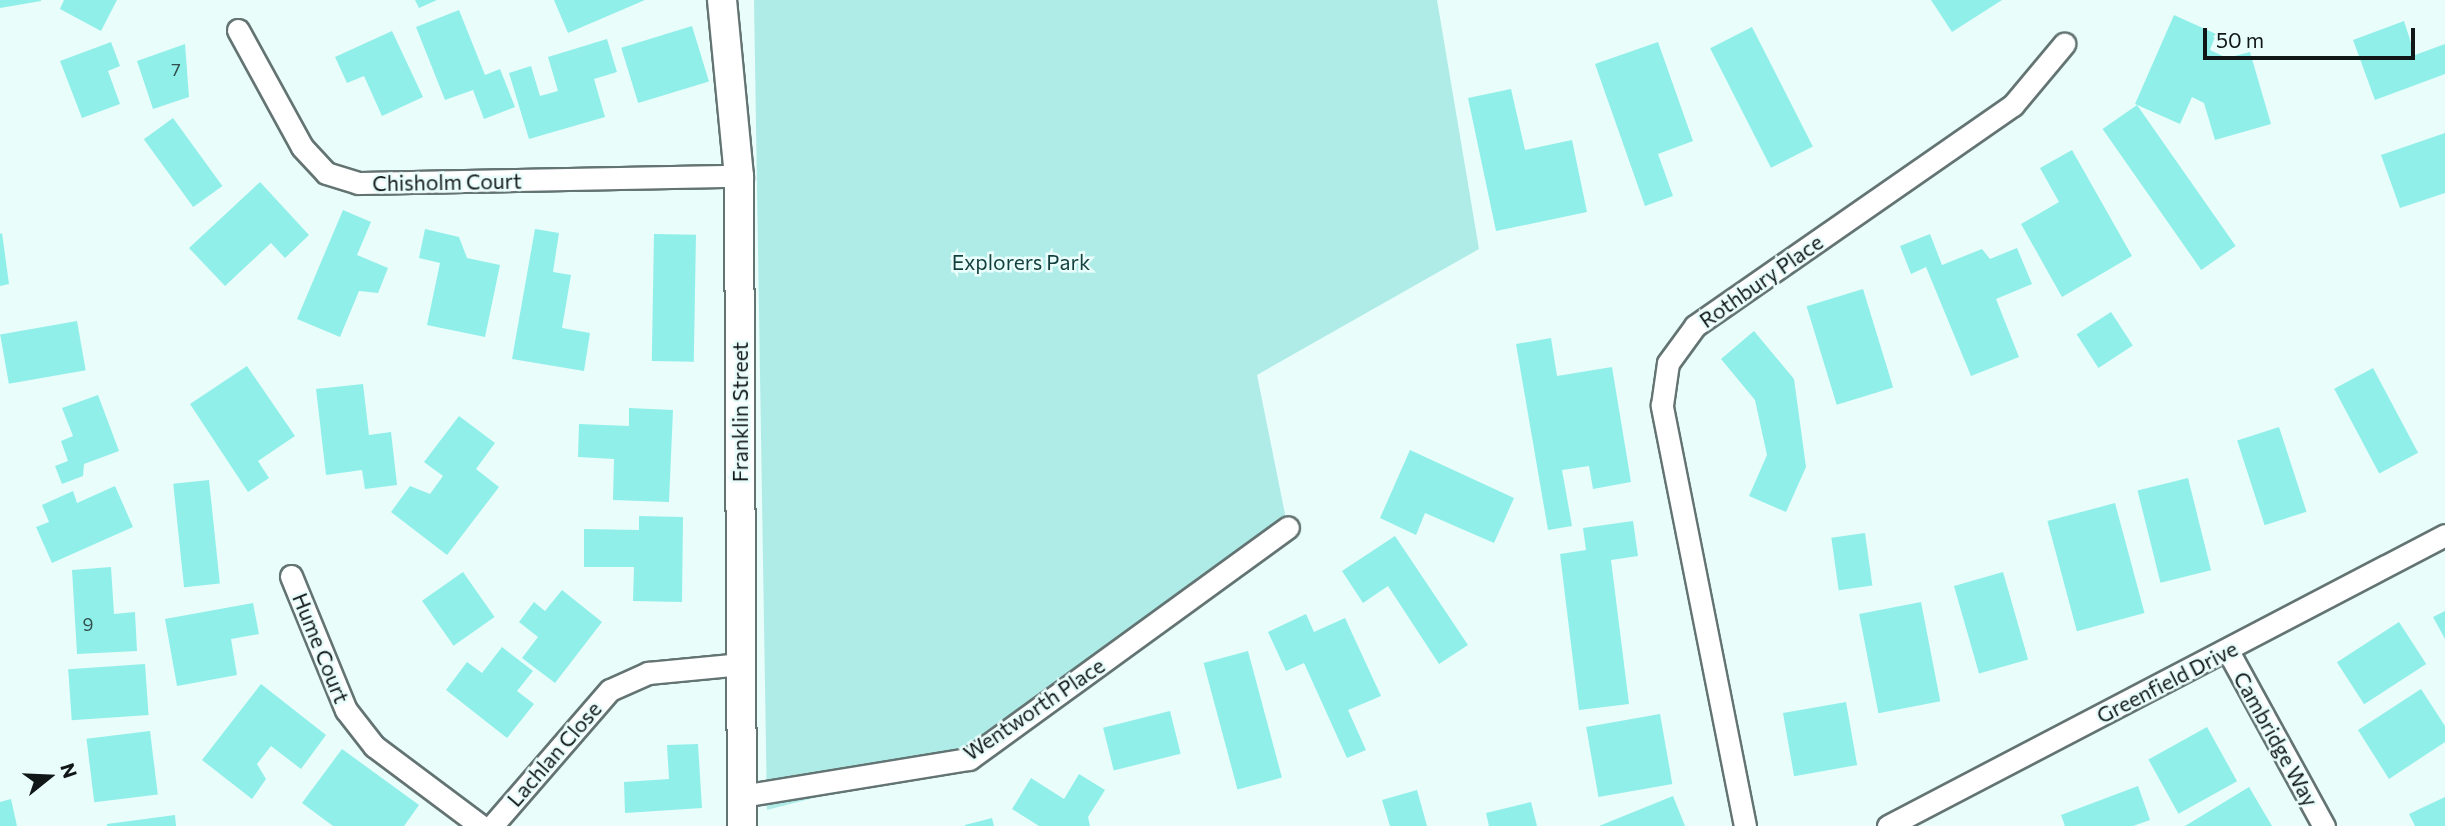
<!DOCTYPE html>
<style>
body{margin:0}
#map{position:relative;width:2445px;height:826px;overflow:hidden;background:#e9fdfb;font-family:Commissioner,sans-serif}
div>[style]{position:absolute}
.green>*{inset:0;background:#afece8}
.building>*{inset:0;background:#91efea;transform-origin:0 0}
.roads{filter:drop-shadow(2px 0 #637473) drop-shadow(-2px 0 #637473) drop-shadow(0 2px #637473) drop-shadow(0 -2px #637473)}
.minor>*{height:21px;margin:-10.5px;padding:0 10.5px;transform-origin:10.5px;border-radius:10.5px;background:#fff}
.tertiary>*{height:28px;margin:-14px;padding:0 14px;transform-origin:14px;border-radius:14px;background:#fff}
span{translate:-50% -50%;white-space:nowrap;text-align:center;line-height:1.15;-webkit-text-stroke:5px #e9fdfb;paint-order:stroke}
.number-label{font-size:18px;color:#304d4b}
.number-label span{-webkit-text-stroke-width:0}
.street-label{font-size:21px;color:#101716}
.park-label{font-size:21px;color:#123f3d}
.north{position:absolute;left:14px;top:742px;width:70px;height:70px;-webkit-text-stroke:5px #e9fdfb;paint-order:stroke;rotate:72deg;font-size:19px;font-weight:700;line-height:28px;text-align:center;color:#101716}
.north::after{content:'';display:block;margin:auto;width:24px;height:32px;background:#101716;clip-path:polygon(50% 0,100% 100%,50% 72%,0 100%)}
.scale{position:absolute;left:2203px;top:28px;width:212px;height:32px;box-sizing:border-box;border:4px solid #101716;border-top:0;padding-left:9px;font-size:21px;line-height:24px;white-space:nowrap;color:#101716;-webkit-text-stroke:5px #e9fdfb;paint-order:stroke}
</style>
<div id="map">
<div class="green">
<div style="clip-path:polygon(754px 0,1437px 0,1479px 249px,1257px 375px,1287px 524px,968px 758px,767px 810px)"></div>
</div>
<div class="building">
<div style="clip-path:polygon(0 0,41px 0,41px 1px,0 8px)"></div>
<div style="clip-path:polygon(64px 0,117px 0,101px 31px,60px 9px)"></div>
<div style="clip-path:polygon(415px 0,437px 0,419px 8px)"></div>
<div style="clip-path:polygon(554px 0,645px 0,568px 33px)"></div>
<div style="clip-path:polygon(1931px 0,2002px 0,1952px 32px)"></div>
<div style="clip-path:polygon(459px 10px,485px 75px,500px 69px,515px 107px,484px 119px,473px 90px,445px 100px,416px 27px)"></div>
<div style="clip-path:polygon(2174px 15px,2216px 34px,2210px 50px,2227px 58px,2250px 52px,2271px 124px,2215px 140px,2204px 103px,2192px 97px,2180px 124px,2135px 104px)"></div>
<div style="clip-path:polygon(2404px 21px,2415px 55px,2445px 44px,2445px 74px,2375px 100px,2353px 40px)"></div>
<div style="left:692px;top:26px;width:58px;height:74px;rotate:73deg"></div>
<div style="left:1752px;top:27px;width:134px;height:47px;rotate:63deg"></div>
<div style="clip-path:polygon(392px 31px,423px 97px,382px 116px,364px 76px,347px 83px,335px 57px)"></div>
<div style="clip-path:polygon(607px 39px,617px 72px,594px 79px,605px 117px,529px 139px,509px 73px,531px 66px,540px 96px,558px 91px,548px 57px)"></div>
<div style="clip-path:polygon(111px 42px,120px 66px,108px 71px,120px 104px,82px 118px,60px 61px)"></div>
<div style="clip-path:polygon(1658px 42px,1693px 141px,1658px 154px,1673px 196px,1645px 206px,1595px 64px)"></div>
<div style="clip-path:polygon(185px 44px,189px 97px,153px 109px,137px 61px)"></div>
<div style="clip-path:polygon(1511px 89px,1525px 150px,1572px 140px,1587px 212px,1496px 231px,1468px 98px)"></div>
<div style="left:2137px;top:105px;width:172px;height:42px;rotate:55deg"></div>
<div style="left:173px;top:118px;width:84px;height:36px;rotate:54deg"></div>
<div style="clip-path:polygon(2445px 133px,2445px 193px,2400px 208px,2381px 155px)"></div>
<div style="clip-path:polygon(2072px 150px,2132px 256px,2062px 297px,2021px 224px,2059px 202px,2040px 168px)"></div>
<div style="clip-path:polygon(260px 182px,309px 235px,285px 258px,271px 243px,225px 286px,189px 248px)"></div>
<div style="clip-path:polygon(343px 210px,371px 222px,357px 255px,388px 268px,378px 293px,359px 291px,340px 337px,297px 319px)"></div>
<div style="clip-path:polygon(425px 229px,459px 237px,467px 258px,500px 265px,485px 337px,427px 325px,440px 263px,419px 258px)"></div>
<div style="clip-path:polygon(535px 229px,559px 233px,553px 272px,571px 275px,562px 328px,590px 333px,584px 371px,512px 359px)"></div>
<div style="clip-path:polygon(2px 233px,9px 284px,0 286px,0 234px)"></div>
<div style="left:654px;top:234px;width:42px;height:127px;rotate:1deg"></div>
<div style="clip-path:polygon(1930px 234px,1942px 265px,1982px 249px,1990px 259px,2017px 248px,2032px 284px,1996px 299px,2019px 357px,1971px 376px,1926px 267px,1911px 274px,1900px 246px)"></div>
<div style="left:1863px;top:289px;width:103px;height:59px;rotate:73deg"></div>
<div style="left:2111px;top:312px;width:40px;height:41px;rotate:57deg"></div>
<div style="left:77px;top:321px;width:50px;height:78px;rotate:80deg"></div>
<div style="clip-path:polygon(1754px 331px,1794px 379px,1806px 467px,1786px 512px,1749px 496px,1767px 455px,1755px 400px,1721px 359px)"></div>
<div style="clip-path:polygon(1551px 338px,1557px 376px,1612px 367px,1631px 482px,1593px 489px,1589px 466px,1562px 470px,1572px 526px,1548px 530px,1516px 344px)"></div>
<div style="clip-path:polygon(247px 366px,295px 436px,258px 461px,269px 478px,248px 492px,190px 404px)"></div>
<div style="left:2373px;top:368px;width:96px;height:44px;rotate:62deg"></div>
<div style="clip-path:polygon(363px 384px,369px 435px,391px 432px,397px 485px,365px 489px,362px 470px,326px 475px,316px 389px)"></div>
<div style="clip-path:polygon(98px 395px,119px 451px,84px 464px,83px 476px,62px 484px,55px 466px,68px 461px,61px 441px,73px 436px,62px 408px)"></div>
<div style="clip-path:polygon(629px 408px,673px 410px,669px 502px,613px 500px,614px 459px,578px 457px,579px 424px,629px 426px)"></div>
<div style="clip-path:polygon(459px 416px,495px 443px,476px 469px,499px 487px,447px 555px,391px 512px,410px 486px,430px 494px,443px 476px,424px 462px)"></div>
<div style="left:2279px;top:427px;width:89px;height:44px;rotate:72deg"></div>
<div style="clip-path:polygon(1410px 450px,1514px 498px,1494px 543px,1425px 513px,1416px 535px,1380px 518px)"></div>
<div style="left:2188px;top:478px;width:95px;height:52px;rotate:76deg"></div>
<div style="left:209px;top:480px;width:104px;height:36px;rotate:84deg"></div>
<div style="clip-path:polygon(115px 486px,133px 527px,52px 563px,36px 527px,49px 522px,42px 505px,73px 491px,77px 503px)"></div>
<div style="left:2115px;top:503px;width:114px;height:70px;rotate:75deg"></div>
<div style="clip-path:polygon(639px 516px,683px 517px,682px 602px,633px 601px,634px 567px,584px 567px,584px 529px,639px 530px)"></div>
<div style="clip-path:polygon(1633px 521px,1638px 556px,1611px 560px,1629px 704px,1579px 710px,1560px 554px,1586px 550px,1583px 528px)"></div>
<div style="left:1865px;top:533px;width:53px;height:34px;rotate:82deg"></div>
<div style="clip-path:polygon(1395px 536px,1468px 645px,1439px 664px,1388px 586px,1363px 603px,1342px 571px)"></div>
<div style="clip-path:polygon(111px 567px,114px 614px,135px 612px,137px 651px,77px 654px,72px 570px)"></div>
<div style="left:463px;top:572px;width:55px;height:50px;rotate:55deg"></div>
<div style="left:2003px;top:572px;width:91px;height:51px;rotate:74deg"></div>
<div style="clip-path:polygon(562px 590px,602px 622px,555px 683px,522px 658px,538px 637px,519px 622px,534px 602px,545px 611px)"></div>
<div style="left:1921px;top:602px;width:101px;height:63px;rotate:79deg"></div>
<div style="clip-path:polygon(253px 603px,259px 634px,231px 639px,237px 675px,177px 686px,165px 619px)"></div>
<div style="clip-path:polygon(2445px 611px,2445px 639px,2433px 617px)"></div>
<div style="clip-path:polygon(1306px 614px,1314px 632px,1345px 618px,1381px 696px,1348px 710px,1366px 750px,1347px 758px,1304px 663px,1286px 671px,1268px 632px)"></div>
<div style="left:2399px;top:622px;width:50px;height:74px;rotate:57deg"></div>
<div style="clip-path:polygon(502px 647px,533px 671px,517px 691px,534px 704px,507px 738px,446px 690px,467px 662px,482px 673px)"></div>
<div style="left:1248px;top:651px;width:131px;height:46px;rotate:75deg"></div>
<div style="left:145px;top:664px;width:51px;height:77px;rotate:86deg"></div>
<div style="clip-path:polygon(261px 684px,326px 735px,301px 769px,271px 746px,257px 764px,266px 779px,252px 799px,202px 760px)"></div>
<div style="clip-path:polygon(2421px 689px,2445px 726px,2445px 742px,2389px 779px,2358px 730px)"></div>
<div style="left:1846px;top:702px;width:64px;height:64px;rotate:80deg"></div>
<div style="left:1170px;top:711px;width:44px;height:69px;rotate:76deg"></div>
<div style="left:1660px;top:714px;width:71px;height:75px;rotate:80deg"></div>
<div style="left:2207px;top:727px;width:62px;height:67px;rotate:61deg"></div>
<div style="left:150px;top:731px;width:64px;height:64px;rotate:83deg"></div>
<div style="clip-path:polygon(698px 744px,702px 808px,625px 813px,624px 782px,669px 779px,667px 745px)"></div>
<div style="clip-path:polygon(342px 749px,419px 805px,404px 826px,333px 826px,302px 803px)"></div>
<div style="clip-path:polygon(1079px 774px,1105px 790px,1088px 817px,1090px 826px,1039px 826px,1012px 809px,1031px 778px,1064px 799px)"></div>
<div style="clip-path:polygon(2138px 786px,2150px 820px,2133px 826px,2065px 826px,2061px 815px)"></div>
<div style="clip-path:polygon(2249px 787px,2272px 826px,2185px 826px)"></div>
<div style="clip-path:polygon(1417px 790px,1427px 826px,1390px 826px,1382px 800px)"></div>
<div style="clip-path:polygon(1673px 796px,1685px 826px,1599px 826px)"></div>
<div style="clip-path:polygon(2445px 797px,2445px 826px,2415px 826px,2409px 814px)"></div>
<div style="clip-path:polygon(11px 799px,17px 826px,0 826px,0 802px)"></div>
<div style="clip-path:polygon(1531px 802px,1537px 826px,1489px 826px,1486px 813px)"></div>
<div style="clip-path:polygon(175px 815px,176px 826px,107px 826px,107px 824px)"></div>
<div style="clip-path:polygon(992px 818px,994px 826px,965px 826px,965px 825px)"></div>
</div>
<div class="roads">
<div class="minor">
<div style="left:238px;top:30px;width:133px;rotate:61.3deg"></div>
<div style="left:302px;top:147px;width:35px;rotate:47deg"></div>
<div style="left:326px;top:173px;width:34px;rotate:17deg"></div>
<div style="left:358px;top:183px;width:381px;rotate:-1.1deg"></div>
<div style="left:291px;top:576px;width:145px;rotate:67.7deg"></div>
<div style="left:346px;top:710px;width:46px;rotate:52.1deg"></div>
<div style="left:374px;top:746px;width:134px;rotate:36.8deg"></div>
<div style="left:2228px;top:651px;width:200px;rotate:61.3deg"></div>
<div style="left:742px;top:796px;width:230px;rotate:-9.3deg"></div>
<div style="left:969px;top:759px;width:394px;rotate:-36deg"></div>
<div style="left:492px;top:826px;width:180px;rotate:-49.1deg"></div>
<div style="left:610px;top:690px;width:42px;rotate:-24.1deg"></div>
<div style="left:648px;top:673px;width:94px;rotate:-5.5deg"></div>
<div style="left:1745px;top:826px;width:429px;rotate:-101.2deg"></div>
<div style="left:1662px;top:405px;width:42px;rotate:-81.9deg"></div>
<div style="left:1668px;top:363px;width:46px;rotate:-53.9deg"></div>
<div style="left:1695px;top:326px;width:387px;rotate:-34.8deg"></div>
<div style="left:2013px;top:105px;width:80px;rotate:-50.1deg"></div>
<div style="left:1888px;top:826px;width:628px;rotate:-27.58deg"></div>
</div>
<div class="tertiary">
<div style="left:722px;top:0;width:177px;rotate:84.5deg"></div>
<div style="left:739px;top:176px;width:650px;rotate:89.74deg"></div>
</div>
</div>
<div class="number-label">
<span style="left:176px;top:69px">7</span>
<span style="left:88px;top:624px">9</span>
</div>
<div class="street-label">
<span style="left:447px;top:182px;rotate:-1deg">Chisholm Court</span>
<span style="left:1761px;top:281px;rotate:-35deg">Rothbury Place</span>
<span style="left:740px;top:412px;rotate:-90deg">Franklin Street</span>
<span style="left:321px;top:648px;rotate:68deg">Hume Court</span>
<span style="left:2167px;top:682px;rotate:-27deg">Greenfield Drive</span>
<span style="left:1034px;top:709px;rotate:-34deg">Wentworth Place</span>
<span style="left:2276px;top:739px;rotate:61deg">Cambridge Way</span>
<span style="left:554px;top:754px;rotate:-49deg">Lachlan Close</span>
</div>
<div class="park-label">
<span style="left:1021px;top:262px">Explorers Park</span>
</div>
<div class="north">N</div>
<div class="scale">50 m</div>
</div>
